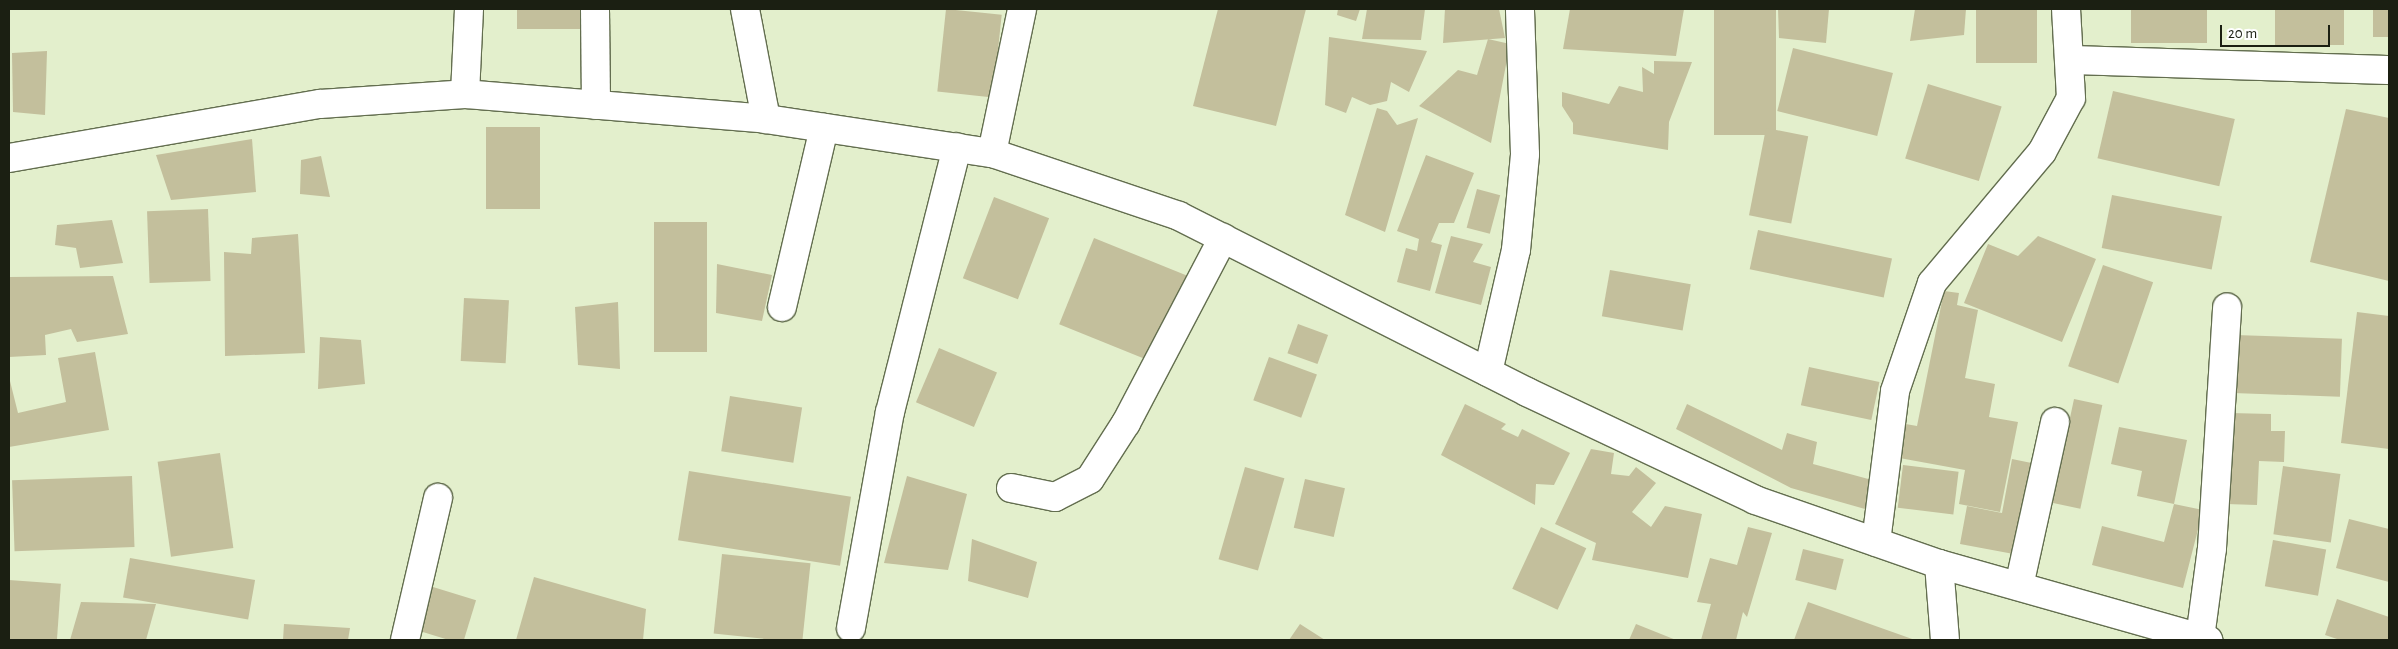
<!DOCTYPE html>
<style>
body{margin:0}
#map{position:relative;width:2398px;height:649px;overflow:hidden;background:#e3efcc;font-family:"Alegreya Sans",sans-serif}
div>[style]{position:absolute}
.building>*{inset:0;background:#c3bf9c;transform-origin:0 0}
.roads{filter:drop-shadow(1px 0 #636e4f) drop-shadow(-1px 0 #636e4f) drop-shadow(0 1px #636e4f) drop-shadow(0 -1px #636e4f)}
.minor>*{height:28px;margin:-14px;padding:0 14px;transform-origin:14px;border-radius:14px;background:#fff}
span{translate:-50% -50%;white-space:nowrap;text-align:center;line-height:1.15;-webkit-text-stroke:4.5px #fff;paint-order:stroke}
.frame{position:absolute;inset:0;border:10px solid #1b1f12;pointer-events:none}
.scale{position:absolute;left:2220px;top:25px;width:110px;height:22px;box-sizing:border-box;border:2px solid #1b1f12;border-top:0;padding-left:6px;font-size:15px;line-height:18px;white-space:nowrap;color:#1b1f12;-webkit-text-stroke:4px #fff;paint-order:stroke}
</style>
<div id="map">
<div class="building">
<div style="left:517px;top:9px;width:67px;height:20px"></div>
<div style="left:946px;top:9px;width:56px;height:83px;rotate:6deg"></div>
<div style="clip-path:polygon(1218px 9px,1306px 9px,1276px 126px,1193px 106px)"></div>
<div style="clip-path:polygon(1338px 9px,1360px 9px,1356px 21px,1337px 15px)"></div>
<div style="clip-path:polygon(1367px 9px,1425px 9px,1421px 40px,1362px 39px)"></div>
<div style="clip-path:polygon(1445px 9px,1499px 9px,1505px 38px,1443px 43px)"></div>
<div style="clip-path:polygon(1570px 9px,1684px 9px,1676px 56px,1563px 49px)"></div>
<div style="left:1714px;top:9px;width:62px;height:126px"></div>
<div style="clip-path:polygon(1778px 9px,1829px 9px,1826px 43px,1779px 38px)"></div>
<div style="clip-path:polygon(1915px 9px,1966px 9px,1964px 35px,1910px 41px)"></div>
<div style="left:1976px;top:9px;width:61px;height:54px"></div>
<div style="left:2131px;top:9px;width:76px;height:34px"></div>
<div style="left:2275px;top:9px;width:69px;height:36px"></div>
<div style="left:2373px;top:9px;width:16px;height:28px"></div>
<div style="clip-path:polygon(1329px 37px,1427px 51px,1409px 92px,1391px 82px,1387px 101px,1370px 105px,1352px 97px,1346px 113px,1325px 105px)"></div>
<div style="clip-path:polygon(1488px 39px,1510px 44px,1491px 143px,1419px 106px,1458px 70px,1477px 75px)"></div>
<div style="left:1793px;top:48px;width:103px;height:65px;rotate:14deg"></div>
<div style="clip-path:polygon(47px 51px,45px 115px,13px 112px,12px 53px)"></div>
<div style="clip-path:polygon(1654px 61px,1692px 62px,1669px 122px,1668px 150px,1573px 134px,1573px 123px,1562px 106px,1562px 92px,1609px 104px,1619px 86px,1643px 92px,1642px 67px,1654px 74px)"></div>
<div style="left:1928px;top:84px;width:77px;height:78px;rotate:17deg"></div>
<div style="left:2113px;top:91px;width:125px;height:69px;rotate:13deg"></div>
<div style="clip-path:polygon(1377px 108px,1387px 111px,1397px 125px,1418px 118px,1385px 232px,1345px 215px)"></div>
<div style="clip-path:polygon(2346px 109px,2389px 118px,2389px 281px,2310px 262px)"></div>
<div style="left:486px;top:127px;width:54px;height:82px"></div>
<div style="left:1766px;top:128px;width:43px;height:89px;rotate:11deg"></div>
<div style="clip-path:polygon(252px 139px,256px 192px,171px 200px,156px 155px)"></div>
<div style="clip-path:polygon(1426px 155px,1474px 173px,1454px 223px,1439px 223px,1431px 242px,1442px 245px,1430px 291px,1397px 282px,1406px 248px,1417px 251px,1419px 239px,1397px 231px)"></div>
<div style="clip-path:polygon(321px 156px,330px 197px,300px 194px,301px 160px)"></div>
<div style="left:1477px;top:189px;width:24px;height:40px;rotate:15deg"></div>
<div style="left:2112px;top:195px;width:112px;height:54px;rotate:11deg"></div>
<div style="left:994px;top:197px;width:59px;height:87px;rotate:21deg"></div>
<div style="left:208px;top:209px;width:72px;height:61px;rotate:88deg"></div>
<div style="clip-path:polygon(112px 220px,123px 263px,80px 268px,76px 248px,55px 245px,57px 225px)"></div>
<div style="left:707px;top:222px;width:130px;height:53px;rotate:90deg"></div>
<div style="left:1758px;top:230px;width:137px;height:40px;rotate:12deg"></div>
<div style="clip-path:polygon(298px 234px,305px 353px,225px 356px,224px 252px,251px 254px,252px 238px)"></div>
<div style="clip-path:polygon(1451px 236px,1483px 244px,1473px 262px,1491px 267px,1481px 305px,1435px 293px)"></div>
<div style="clip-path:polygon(2038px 236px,2096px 259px,2062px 342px,1964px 303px,1988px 244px,2018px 256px)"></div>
<div style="left:1094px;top:238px;width:102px;height:93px;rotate:22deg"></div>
<div style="clip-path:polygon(717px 264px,772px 275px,762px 321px,716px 313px)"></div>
<div style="left:2103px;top:265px;width:53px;height:107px;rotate:19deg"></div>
<div style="left:1610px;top:270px;width:82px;height:47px;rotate:10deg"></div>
<div style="clip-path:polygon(113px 276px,128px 334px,77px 342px,71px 329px,45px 335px,46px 355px,9px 357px,9px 277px)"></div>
<div style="clip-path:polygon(1944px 291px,1959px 293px,1957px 305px,1978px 310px,1965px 378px,1995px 384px,1989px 417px,2018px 422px,2000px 512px,1959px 504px,1965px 470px,1894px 457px,1900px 423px,1917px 426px)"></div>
<div style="left:464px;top:298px;width:45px;height:63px;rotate:3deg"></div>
<div style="clip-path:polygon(618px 302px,620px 369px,578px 365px,575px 307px)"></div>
<div style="clip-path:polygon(2357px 312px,2389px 316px,2389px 449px,2341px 443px)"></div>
<div style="left:1298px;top:324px;width:32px;height:31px;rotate:20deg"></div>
<div style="left:2235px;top:335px;width:107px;height:58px;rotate:2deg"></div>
<div style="clip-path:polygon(320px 337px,361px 340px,365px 384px,318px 389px)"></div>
<div style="left:939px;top:348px;width:63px;height:59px;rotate:23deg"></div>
<div style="clip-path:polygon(95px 352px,109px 430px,9px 447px,9px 377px,18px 413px,66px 402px,58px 358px)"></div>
<div style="left:1269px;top:357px;width:51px;height:46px;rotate:20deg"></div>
<div style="left:1809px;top:367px;width:72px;height:39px;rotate:12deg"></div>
<div style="left:730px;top:396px;width:73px;height:56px;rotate:9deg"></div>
<div style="left:2074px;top:399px;width:29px;height:106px;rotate:12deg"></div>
<div style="clip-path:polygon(1465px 404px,1506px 424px,1501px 429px,1518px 437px,1522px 429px,1570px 453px,1554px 485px,1536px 484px,1535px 505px,1441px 455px)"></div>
<div style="clip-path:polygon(1687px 404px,1782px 450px,1787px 433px,1817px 442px,1813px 464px,1872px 480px,1865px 509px,1791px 488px,1676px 429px)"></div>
<div style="clip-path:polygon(2230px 413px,2271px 414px,2271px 431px,2285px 431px,2284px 462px,2259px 461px,2257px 505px,2226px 504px)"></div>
<div style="clip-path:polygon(2119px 427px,2187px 440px,2174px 504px,2137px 496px,2142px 471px,2111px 464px)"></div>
<div style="clip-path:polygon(1591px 449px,1614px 453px,1611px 474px,1629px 476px,1636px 467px,1656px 483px,1632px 512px,1651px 527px,1665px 506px,1702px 514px,1688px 578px,1592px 560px,1596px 543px,1555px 524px)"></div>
<div style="left:220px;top:453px;width:96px;height:63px;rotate:82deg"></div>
<div style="clip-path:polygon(2012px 459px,2036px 464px,2019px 555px,1960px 544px,1967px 506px,2002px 513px)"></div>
<div style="left:1903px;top:465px;width:56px;height:43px;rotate:7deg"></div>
<div style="left:2283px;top:466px;width:58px;height:69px;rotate:8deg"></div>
<div style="left:1245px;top:467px;width:41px;height:96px;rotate:16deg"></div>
<div style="left:689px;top:471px;width:164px;height:70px;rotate:9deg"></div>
<div style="left:132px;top:476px;width:71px;height:120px;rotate:88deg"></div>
<div style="clip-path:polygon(907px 476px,967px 494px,948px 570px,884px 563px)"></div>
<div style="left:1305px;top:479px;width:41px;height:50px;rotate:13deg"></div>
<div style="clip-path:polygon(2174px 504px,2203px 510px,2183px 588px,2092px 565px,2102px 526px,2164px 542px)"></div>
<div style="clip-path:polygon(2349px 519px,2389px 529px,2389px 582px,2336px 568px)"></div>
<div style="left:1541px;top:527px;width:50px;height:68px;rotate:25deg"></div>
<div style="clip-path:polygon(1748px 527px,1772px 533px,1747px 617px,1743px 612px,1736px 640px,1701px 640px,1711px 604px,1697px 602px,1710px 558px,1737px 565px)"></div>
<div style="clip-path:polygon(972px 539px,1037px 562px,1028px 598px,968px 581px)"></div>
<div style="left:2273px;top:540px;width:54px;height:47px;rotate:10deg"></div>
<div style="left:1803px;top:549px;width:42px;height:32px;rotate:14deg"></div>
<div style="left:722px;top:554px;width:89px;height:80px;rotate:6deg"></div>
<div style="left:130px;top:558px;width:127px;height:40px;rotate:10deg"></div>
<div style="clip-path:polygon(534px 577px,646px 609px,643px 640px,516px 640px)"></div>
<div style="left:9px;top:580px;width:52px;height:60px;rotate:4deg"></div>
<div style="left:433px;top:587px;width:45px;height:46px;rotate:17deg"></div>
<div style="clip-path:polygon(2337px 599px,2389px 617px,2389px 640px,2340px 640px,2325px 635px)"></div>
<div style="clip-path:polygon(81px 602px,156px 604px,146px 640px,70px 640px)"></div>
<div style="clip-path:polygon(1808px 602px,1915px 640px,1794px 640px)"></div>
<div style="clip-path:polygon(284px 624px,350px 628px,348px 640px,283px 640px)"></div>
<div style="clip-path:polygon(1300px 624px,1325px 640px,1289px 640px)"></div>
<div style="clip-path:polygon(1636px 624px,1676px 640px,1629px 640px)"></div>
</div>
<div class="roads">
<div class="minor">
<div style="left:595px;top:9px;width:96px;rotate:89.4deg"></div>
<div style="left:745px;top:9px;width:112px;rotate:79.2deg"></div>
<div style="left:2071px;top:60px;width:318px;rotate:1.8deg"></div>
<div style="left:465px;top:94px;width:85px;rotate:-87.3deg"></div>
<div style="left:992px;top:153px;width:147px;rotate:-78.2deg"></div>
<div style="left:9px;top:158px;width:316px;rotate:-9.9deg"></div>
<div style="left:320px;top:104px;width:145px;rotate:-3.9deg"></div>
<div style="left:465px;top:94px;width:302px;rotate:4.7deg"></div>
<div style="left:766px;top:119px;width:229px;rotate:8.6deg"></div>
<div style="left:992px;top:153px;width:197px;rotate:18.6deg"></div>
<div style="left:1179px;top:216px;width:390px;rotate:26.8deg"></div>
<div style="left:1527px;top:392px;width:252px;rotate:25.3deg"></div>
<div style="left:1755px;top:500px;width:195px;rotate:19.2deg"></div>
<div style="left:1939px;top:564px;width:280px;rotate:15.8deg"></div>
<div style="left:782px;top:307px;width:184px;rotate:-76.8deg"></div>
<div style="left:1488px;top:372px;width:125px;rotate:-77.1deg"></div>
<div style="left:1516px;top:250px;width:96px;rotate:-84.6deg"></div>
<div style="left:1525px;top:154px;width:145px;rotate:-92deg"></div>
<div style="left:1011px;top:488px;width:45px;rotate:11.6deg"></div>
<div style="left:1055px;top:497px;width:39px;rotate:-27deg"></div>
<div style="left:1090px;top:479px;width:67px;rotate:-57.3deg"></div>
<div style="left:1126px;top:423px;width:209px;rotate:-62.3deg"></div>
<div style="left:1876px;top:542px;width:152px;rotate:-82.8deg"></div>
<div style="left:1895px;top:391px;width:114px;rotate:-71.1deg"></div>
<div style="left:1932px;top:283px;width:171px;rotate:-50deg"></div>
<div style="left:2042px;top:152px;width:61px;rotate:-61.8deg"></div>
<div style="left:2071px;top:98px;width:89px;rotate:-93.2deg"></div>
<div style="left:1939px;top:564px;width:76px;rotate:85.5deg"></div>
<div style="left:2019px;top:586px;width:168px;rotate:-77.6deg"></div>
<div style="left:851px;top:628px;width:219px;rotate:-79.8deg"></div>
<div style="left:890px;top:412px;width:273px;rotate:-75.8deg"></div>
<div style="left:2200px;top:638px;width:91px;rotate:-82.4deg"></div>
<div style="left:2212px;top:548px;width:241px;rotate:-86.4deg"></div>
<div style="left:405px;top:640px;width:146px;rotate:-76.9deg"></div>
</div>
</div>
<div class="frame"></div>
<div class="scale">20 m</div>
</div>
